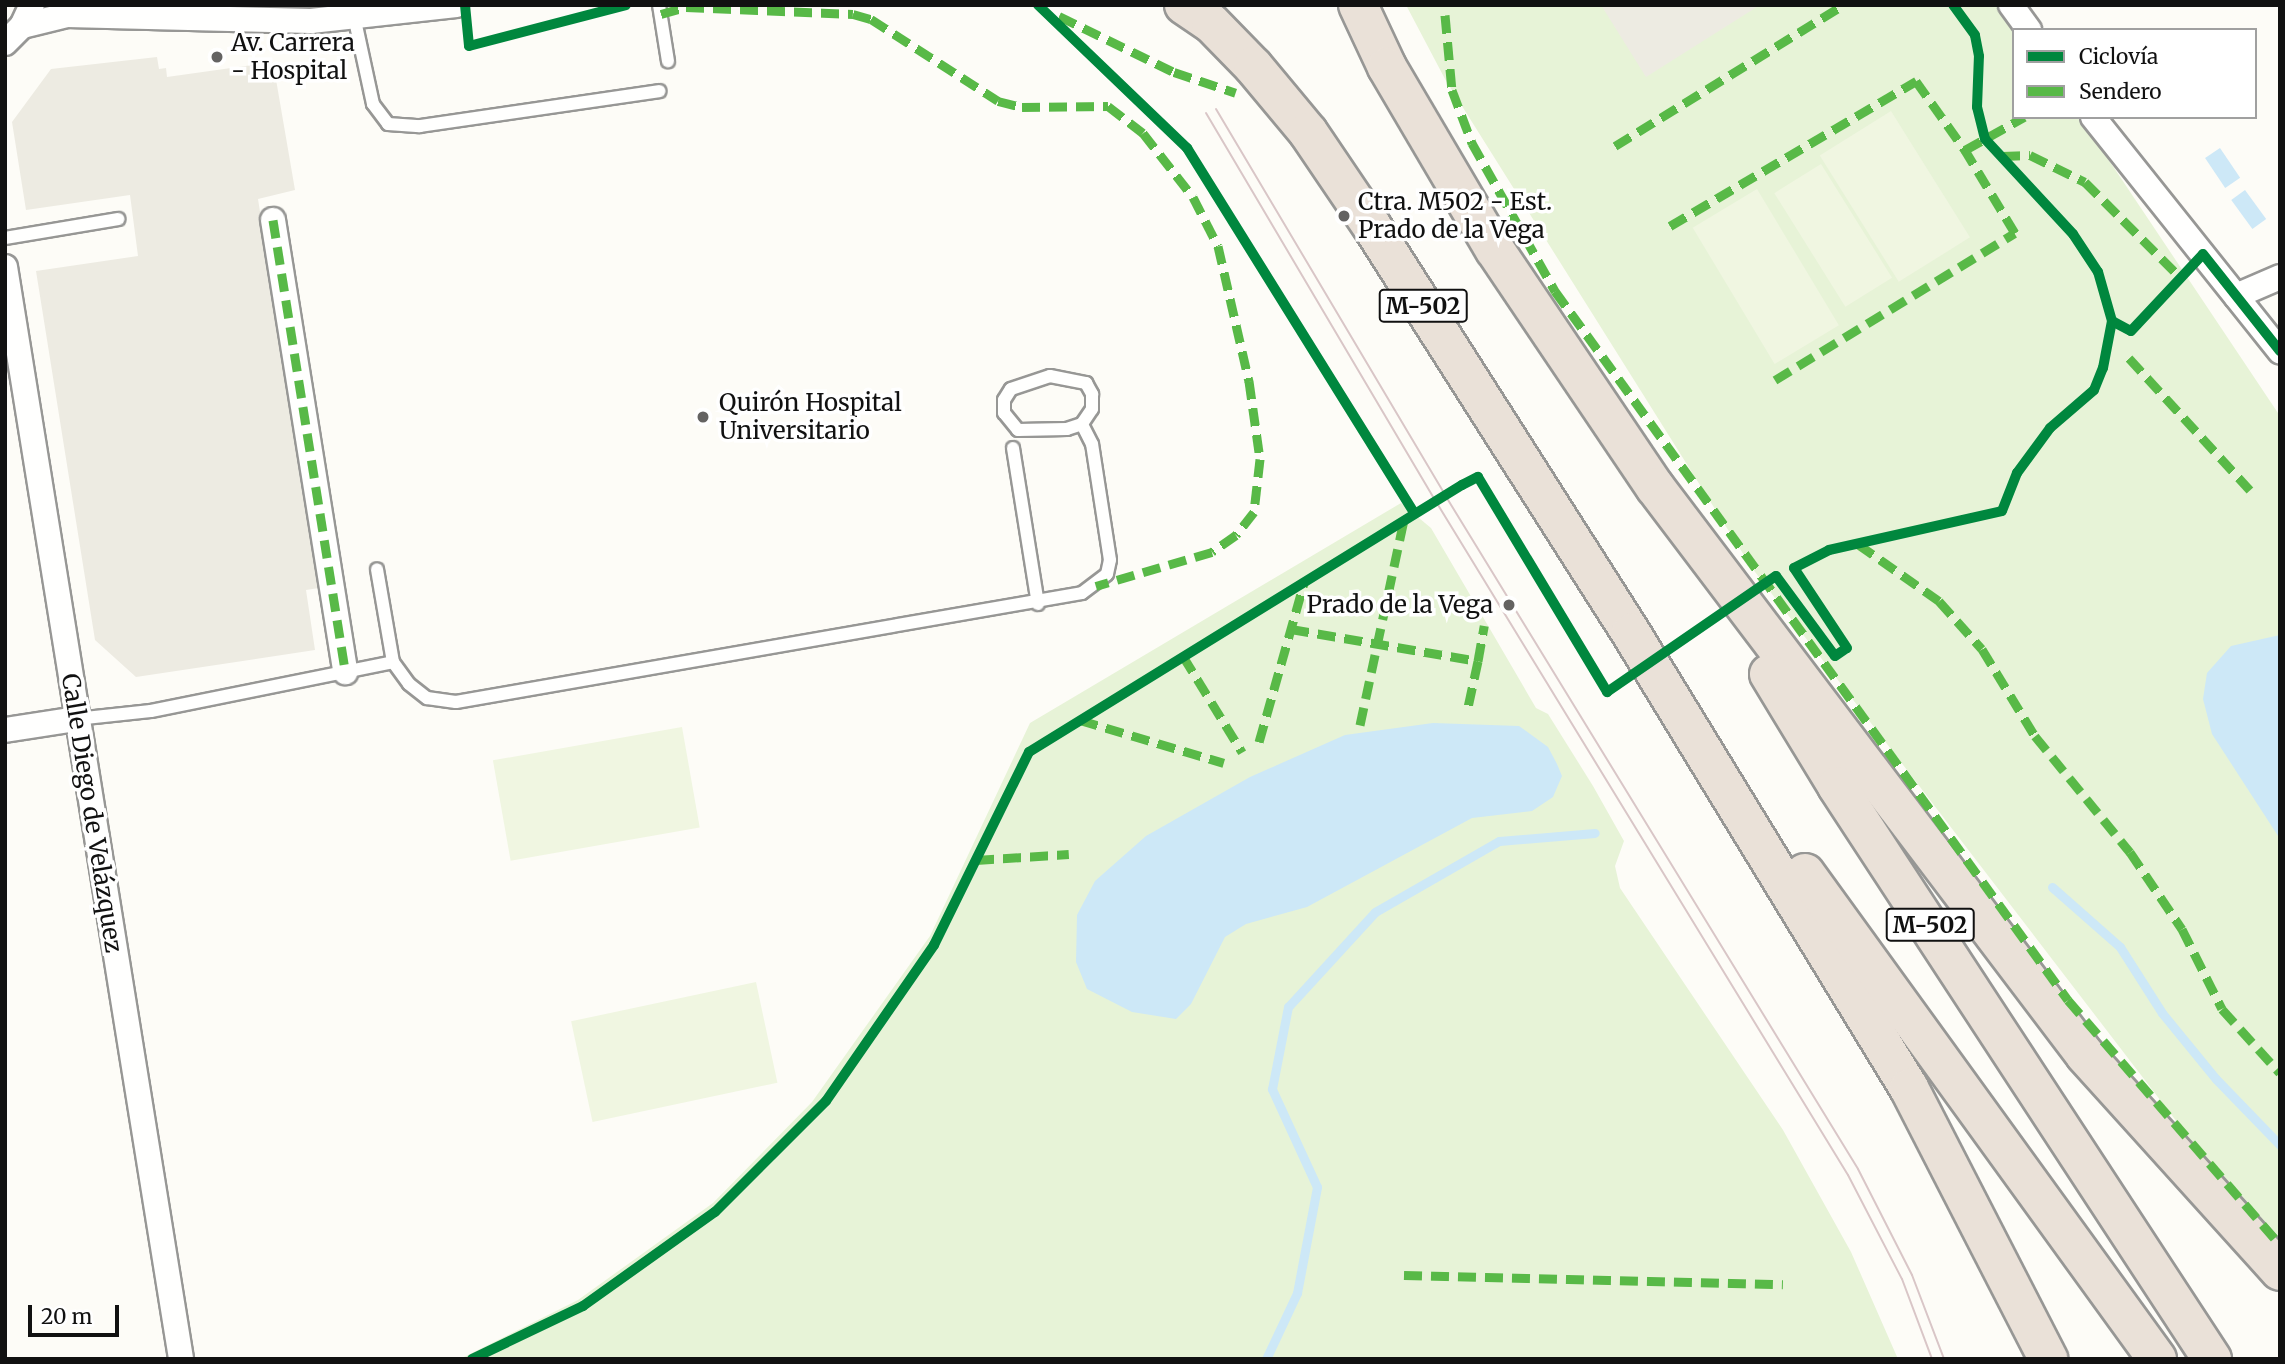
<!DOCTYPE html>
<meta charset="utf-8">
<style>
body{margin:0}
#map{position:relative;width:2285px;height:1364px;overflow:hidden;background:#fdfcf7;font-family:Merriweather,serif}
div>[style]{position:absolute}
.green>*{inset:0;background:#e7f3d7}
.pitch>*{inset:0;background:#f0f6e1;transform-origin:0 0}
.plaza>*{inset:0;background:#edebe2}
.water>*{inset:0;background:#cde8f7;transform-origin:0 0}
.stream>*{height:9px;margin:-4.5px;padding:0 4.5px;transform-origin:4.5px;border-radius:4.5px;background:#cde8f7}
.roads{filter:drop-shadow(2px 0 #979795) drop-shadow(-2px 0 #979795) drop-shadow(0 2px #979795) drop-shadow(0 -2px #979795)}
.lane>*{height:12px;margin:-6px;padding:0 6px;transform-origin:6px;border-radius:6px;background:#fffffe}
.street>*{height:24px;margin:-12px;padding:0 12px;transform-origin:12px;border-radius:12px;background:#fffffe}
.highway>*{height:38px;margin:-19px;padding:0 19px;transform-origin:19px;border-radius:19px;background:#eae1d8}
.tram>*{height:2px;margin:-1px;padding:0 1px;transform-origin:1px;border-radius:1px;background:#d9c6c7}
.quiet>*{height:9px;margin-top:-4.5px;transform-origin:0;background:repeating-linear-gradient(90deg,#58b947 0 18px,transparent 0 27px)}
.cycleway>*{height:10px;margin:-5px;padding:0 5px;transform-origin:5px;border-radius:5px;background:#00873e}
.dots>*{width:19px;height:19px;translate:-50% -50%;box-sizing:border-box;border:4px solid #fff;border-radius:50%}
span{translate:-50% -50%;white-space:nowrap;text-align:center;line-height:1.15;-webkit-text-stroke:7px #fff;paint-order:stroke}
.shield-label span{padding:2px 5px;background:#fff;border:2px solid;border-radius:5px;-webkit-text-stroke-width:0}
.shield-label{font-size:23px;color:#111;font-weight:700}
.poi-label{font-size:24px;color:#111}
.left{translate:0 -50%;text-align:left}
.right{translate:-100% -50%;text-align:right}
.street-label{font-size:24px;color:#111}
.frame{position:absolute;inset:0;border:7px solid #111;pointer-events:none}
.legend{position:absolute;left:2012px;top:28px;width:245px;height:91px;box-sizing:border-box;background:#fff;border:2px solid #a0a0a0;margin:0;padding:9px 12px;list-style:none;font-size:21px;color:#111}
.legend li{display:flex;align-items:center;gap:14px;height:35px}
.legend b{width:35px;border:2px solid #a0a0a0}
.scale{position:absolute;left:28px;top:1305px;width:91px;height:32px;box-sizing:border-box;border:4px solid #111;border-top:0;padding-left:9px;font-size:21px;line-height:24px;white-space:nowrap;color:#111;-webkit-text-stroke:5px #fff;paint-order:stroke}
</style>
<div id="map">
<div class="green">
<div style="clip-path:polygon(1406px 5px,2006px 5px,2014px 30px,2014px 117px,2080px 117px,2280px 416px,2280px 1250px,2266px 1238px,1752px 568px,1445px 79px)"></div>
<div style="clip-path:polygon(1401px 503px,1431px 528px,1536px 708px,1548px 714px,1593px 786px,1624px 841px,1615px 866px,1620px 888px,1783px 1130px,1851px 1252px,1898px 1359px,460px 1359px,578px 1300px,713px 1203px,812px 1102px,930px 936px,1030px 723px)"></div>
</div>
<div class="pitch">
<div style="left:1891px;top:111px;width:149px;height:84px;rotate:58deg"></div>
<div style="left:1821px;top:164px;width:134px;height:55px;rotate:58deg"></div>
<div style="left:1757px;top:189px;width:159px;height:75px;rotate:59deg"></div>
<div style="left:682px;top:727px;width:102px;height:192px;rotate:80deg"></div>
<div style="left:756px;top:982px;width:103px;height:189px;rotate:78deg"></div>
</div>
<div class="plaza">
<div style="clip-path:polygon(1601px 5px,1760px 5px,1646px 77px)"></div>
<div style="clip-path:polygon(157px 57px,159px 69px,166px 68px,167px 77px,273px 62px,295px 190px,258px 199px,319px 588px,306px 590px,315px 650px,136px 677px,95px 640px,36px 271px,138px 256px,130px 195px,26px 210px,12px 122px,51px 69px)"></div>
</div>
<div class="water">
<div style="left:2220px;top:148px;width:36px;height:18px;rotate:56deg"></div>
<div style="left:2245px;top:190px;width:36px;height:17px;rotate:54deg"></div>
<div style="clip-path:polygon(2280px 635px,2280px 839px,2212px 734px,2203px 699px,2207px 673px,2231px 646px)"></div>
<div style="clip-path:polygon(1433px 723px,1519px 726px,1548px 747px,1557px 764px,1562px 776px,1553px 797px,1532px 811px,1472px 818px,1307px 907px,1246px 924px,1225px 937px,1191px 1004px,1176px 1019px,1132px 1012px,1087px 989px,1076px 962px,1077px 915px,1095px 881px,1146px 836px,1250px 777px,1345px 735px)"></div>
</div>
<div class="stream">
<div style="left:2052px;top:887px;width:91px;rotate:41.4deg"></div>
<div style="left:2120px;top:947px;width:78px;rotate:57.5deg"></div>
<div style="left:2162px;top:1013px;width:85px;rotate:50.7deg"></div>
<div style="left:2216px;top:1079px;width:92px;rotate:45.9deg"></div>
<div style="left:1266px;top:1359px;width:73px;rotate:-64.8deg"></div>
<div style="left:1297px;top:1293px;width:108px;rotate:-79.3deg"></div>
<div style="left:1317px;top:1187px;width:108px;rotate:-114.7deg"></div>
<div style="left:1272px;top:1089px;width:84px;rotate:-79deg"></div>
<div style="left:1288px;top:1007px;width:129px;rotate:-47.5deg"></div>
<div style="left:1375px;top:912px;width:143px;rotate:-29.8deg"></div>
<div style="left:1499px;top:841px;width:96px;rotate:-4.8deg"></div>
</div>
<div class="roads">
<div class="lane">
<div style="left:659px;top:5px;width:57px;rotate:80.9deg"></div>
<div style="left:354px;top:16px;width:90px;rotate:77.8deg"></div>
<div style="left:373px;top:104px;width:25px;rotate:53deg"></div>
<div style="left:388px;top:124px;width:32px;rotate:4deg"></div>
<div style="left:420px;top:126px;width:242px;rotate:-8.3deg"></div>
<div style="left:5px;top:238px;width:115px;rotate:-9.5deg"></div>
<div style="left:1050px;top:376px;width:37px;rotate:11deg"></div>
<div style="left:1086px;top:383px;width:13px;rotate:61deg"></div>
<div style="left:1092px;top:394px;width:15px;rotate:90deg"></div>
<div style="left:1092px;top:409px;width:18px;rotate:124deg"></div>
<div style="left:1082px;top:424px;width:16px;rotate:162deg"></div>
<div style="left:1067px;top:429px;width:49px;rotate:178.8deg"></div>
<div style="left:1018px;top:430px;width:22px;rotate:-129deg"></div>
<div style="left:1004px;top:413px;width:13px;rotate:-90deg"></div>
<div style="left:1004px;top:400px;width:13px;rotate:-58deg"></div>
<div style="left:1011px;top:389px;width:41px;rotate:-18.4deg"></div>
<div style="left:1013px;top:448px;width:158px;rotate:80.9deg"></div>
<div style="left:393px;top:662px;width:27px;rotate:54deg"></div>
<div style="left:409px;top:684px;width:23px;rotate:38deg"></div>
<div style="left:427px;top:698px;width:29px;rotate:8deg"></div>
<div style="left:456px;top:702px;width:635px;rotate:-9.88deg"></div>
<div style="left:1082px;top:593px;width:31px;rotate:-37deg"></div>
<div style="left:1107px;top:574px;width:14px;rotate:-78deg"></div>
<div style="left:1110px;top:560px;width:117px;rotate:-98.8deg"></div>
<div style="left:1092px;top:444px;width:22px;rotate:-117deg"></div>
<div style="left:76px;top:719px;width:75px;rotate:-6.1deg"></div>
<div style="left:151px;top:711px;width:247px;rotate:-11.4deg"></div>
<div style="left:393px;top:662px;width:94px;rotate:-99.8deg"></div>
</div>
<div class="street">
<div style="left:2011px;top:5px;width:31px;rotate:54deg"></div>
<div style="left:22px;top:26px;width:46px;rotate:-13.7deg"></div>
<div style="left:67px;top:15px;width:244px;rotate:1.4deg"></div>
<div style="left:311px;top:21px;width:146px;rotate:-6.3deg"></div>
<div style="left:5px;top:43px;width:24px;rotate:-45deg"></div>
<div style="left:22px;top:26px;width:23px;rotate:-65deg"></div>
<div style="left:2093px;top:117px;width:300px;rotate:51.4deg"></div>
<div style="left:273px;top:220px;width:458px;rotate:80.9deg"></div>
<div style="left:5px;top:267px;width:1106px;rotate:80.84deg"></div>
<div style="left:2236px;top:296px;width:48px;rotate:-23.4deg"></div>
<div style="left:5px;top:730px;width:72px;rotate:-8.8deg"></div>
</div>
<div class="highway">
<div style="left:1184px;top:5px;width:32px;rotate:34deg"></div>
<div style="left:1211px;top:23px;width:60px;rotate:45.7deg"></div>
<div style="left:1253px;top:66px;width:86px;rotate:50.2deg"></div>
<div style="left:1308px;top:132px;width:116px;rotate:55.9deg"></div>
<div style="left:1373px;top:228px;width:480px;rotate:57.5deg"></div>
<div style="left:1631px;top:633px;width:533px;rotate:58.58deg"></div>
<div style="left:1909px;top:1088px;width:305px;rotate:62.8deg"></div>
<div style="left:1358px;top:5px;width:68px;rotate:64.9deg"></div>
<div style="left:1387px;top:67px;width:212px;rotate:59.5deg"></div>
<div style="left:1495px;top:250px;width:286px;rotate:56deg"></div>
<div style="left:1655px;top:487px;width:712px;rotate:52.87deg"></div>
<div style="left:2085px;top:1055px;width:291px;rotate:47.9deg"></div>
<div style="left:1769px;top:674px;width:131px;rotate:58.7deg"></div>
<div style="left:1837px;top:786px;width:685px;rotate:56.8deg"></div>
<div style="left:1805px;top:873px;width:600px;rotate:54.08deg"></div>
</div>
</div>
<div class="tram">
<div style="left:1216px;top:109px;width:449px;rotate:59.3deg"></div>
<div style="left:1445px;top:495px;width:790px;rotate:58.5deg"></div>
<div style="left:1858px;top:1169px;width:119px;rotate:63deg"></div>
<div style="left:1912px;top:1275px;width:90px;rotate:69.1deg"></div>
<div style="left:1206px;top:113px;width:450px;rotate:59.4deg"></div>
<div style="left:1435px;top:500px;width:791px;rotate:58.54deg"></div>
<div style="left:1848px;top:1175px;width:117px;rotate:62.6deg"></div>
<div style="left:1902px;top:1279px;width:85px;rotate:69.4deg"></div>
</div>
<div class="quiet">
<div style="left:661px;top:14px;width:26px;rotate:-16deg"></div>
<div style="left:686px;top:7px;width:167px;rotate:2.4deg"></div>
<div style="left:853px;top:14px;width:19px;rotate:16deg"></div>
<div style="left:871px;top:19px;width:151px;rotate:32.8deg"></div>
<div style="left:998px;top:101px;width:25px;rotate:14deg"></div>
<div style="left:1022px;top:107px;width:86px;rotate:-0.7deg"></div>
<div style="left:1108px;top:106px;width:44px;rotate:37.6deg"></div>
<div style="left:1143px;top:133px;width:81px;rotate:52deg"></div>
<div style="left:1193px;top:197px;width:55px;rotate:63deg"></div>
<div style="left:1218px;top:246px;width:139px;rotate:77.1deg"></div>
<div style="left:1249px;top:381px;width:79px;rotate:82deg"></div>
<div style="left:1260px;top:459px;width:53px;rotate:96.5deg"></div>
<div style="left:1254px;top:512px;width:29px;rotate:128deg"></div>
<div style="left:1236px;top:535px;width:29px;rotate:145deg"></div>
<div style="left:1212px;top:552px;width:121px;rotate:163.7deg"></div>
<div style="left:1445px;top:15px;width:75px;rotate:84.7deg"></div>
<div style="left:1452px;top:90px;width:57px;rotate:69.3deg"></div>
<div style="left:1472px;top:143px;width:170px;rotate:60.7deg"></div>
<div style="left:1555px;top:291px;width:875px;rotate:54.11deg"></div>
<div style="left:2068px;top:1000px;width:324px;rotate:49.1deg"></div>
<div style="left:1059px;top:16px;width:128px;rotate:26deg"></div>
<div style="left:1174px;top:72px;width:65px;rotate:18.7deg"></div>
<div style="left:1615px;top:146px;width:268px;rotate:-31.7deg"></div>
<div style="left:2002px;top:156px;width:28px;rotate:-2deg"></div>
<div style="left:2030px;top:155px;width:61px;rotate:26.1deg"></div>
<div style="left:2085px;top:182px;width:136px;rotate:45deg"></div>
<div style="left:273px;top:220px;width:458px;rotate:80.9deg"></div>
<div style="left:1670px;top:226px;width:286px;rotate:-30.5deg"></div>
<div style="left:1916px;top:81px;width:85px;rotate:54.6deg"></div>
<div style="left:2129px;top:358px;width:179px;rotate:47.5deg"></div>
<div style="left:1775px;top:380px;width:281px;rotate:-31.5deg"></div>
<div style="left:2015px;top:233px;width:97px;rotate:-121.1deg"></div>
<div style="left:1965px;top:150px;width:68px;rotate:-29.2deg"></div>
<div style="left:1858px;top:544px;width:99px;rotate:35.1deg"></div>
<div style="left:1939px;top:601px;width:64px;rotate:48.1deg"></div>
<div style="left:1982px;top:649px;width:102px;rotate:58.7deg"></div>
<div style="left:2035px;top:736px;width:150px;rotate:50.7deg"></div>
<div style="left:2130px;top:852px;width:93px;rotate:56deg"></div>
<div style="left:2182px;top:929px;width:89px;rotate:63.4deg"></div>
<div style="left:2222px;top:1009px;width:86px;rotate:47.8deg"></div>
<div style="left:1291px;top:629px;width:190px;rotate:9.7deg"></div>
<div style="left:1478px;top:661px;width:52px;rotate:102.2deg"></div>
<div style="left:1183px;top:656px;width:113px;rotate:58.4deg"></div>
<div style="left:1478px;top:661px;width:36px;rotate:-80deg"></div>
<div style="left:1080px;top:720px;width:150px;rotate:16.6deg"></div>
<div style="left:1360px;top:725px;width:210px;rotate:-77.9deg"></div>
<div style="left:1259px;top:742px;width:165px;rotate:-74.2deg"></div>
<div style="left:976px;top:860px;width:93px;rotate:-3.7deg"></div>
<div style="left:1404px;top:1275px;width:379px;rotate:1.4deg"></div>
</div>
<div class="cycleway">
<div style="left:465px;top:5px;width:41px;rotate:84.4deg"></div>
<div style="left:469px;top:46px;width:162px;rotate:-14.6deg"></div>
<div style="left:1038px;top:5px;width:207px;rotate:43.8deg"></div>
<div style="left:1187px;top:148px;width:429px;rotate:58.1deg"></div>
<div style="left:2112px;top:321px;width:21px;rotate:28deg"></div>
<div style="left:2131px;top:331px;width:105px;rotate:-46.9deg"></div>
<div style="left:2203px;top:254px;width:124px;rotate:51.6deg"></div>
<div style="left:472px;top:1359px;width:123px;rotate:-25.5deg"></div>
<div style="left:583px;top:1306px;width:162px;rotate:-35.5deg"></div>
<div style="left:715px;top:1212px;width:157px;rotate:-45deg"></div>
<div style="left:826px;top:1101px;width:190px;rotate:-55.3deg"></div>
<div style="left:934px;top:945px;width:215px;rotate:-63.8deg"></div>
<div style="left:1029px;top:752px;width:509px;rotate:-31.66deg"></div>
<div style="left:1462px;top:485px;width:18px;rotate:-27deg"></div>
<div style="left:1478px;top:477px;width:251px;rotate:59deg"></div>
<div style="left:1607px;top:692px;width:205px;rotate:-34.5deg"></div>
<div style="left:1776px;top:576px;width:99px;rotate:53.6deg"></div>
<div style="left:1835px;top:656px;width:14px;rotate:-34deg"></div>
<div style="left:1847px;top:648px;width:96px;rotate:-123.5deg"></div>
<div style="left:1794px;top:568px;width:39px;rotate:-27deg"></div>
<div style="left:1829px;top:550px;width:177px;rotate:-12.7deg"></div>
<div style="left:2002px;top:511px;width:41px;rotate:-68.5deg"></div>
<div style="left:2017px;top:473px;width:56px;rotate:-53.7deg"></div>
<div style="left:2050px;top:428px;width:58px;rotate:-40.8deg"></div>
<div style="left:2094px;top:390px;width:24px;rotate:-68deg"></div>
<div style="left:2103px;top:368px;width:48px;rotate:-79.2deg"></div>
<div style="left:2112px;top:321px;width:51px;rotate:-105.9deg"></div>
<div style="left:2098px;top:272px;width:45px;rotate:-123.3deg"></div>
<div style="left:2073px;top:234px;width:129px;rotate:-132.8deg"></div>
<div style="left:1985px;top:139px;width:33px;rotate:-104deg"></div>
<div style="left:1977px;top:107px;width:51px;rotate:-87.8deg"></div>
<div style="left:1979px;top:56px;width:21px;rotate:-101deg"></div>
<div style="left:1975px;top:35px;width:37px;rotate:-126deg"></div>
</div>
<div class="dots">
<div style="left:217px;top:57px;background:#646362"></div>
<div style="left:1344px;top:216px;background:#646362"></div>
<div style="left:703px;top:417px;background:#646362"></div>
<div style="left:1509px;top:605px;background:#646362"></div>
</div>
<div class="shield-label">
<span style="left:1423px;top:306px">M-502</span>
<span style="left:1930px;top:925px">M-502</span>
</div>
<div class="poi-label">
<span class="left" style="left:231px;top:57px">Av. Carrera<br>- Hospital</span>
<span class="left" style="left:1358px;top:216px">Ctra. M502 - Est.<br>Prado de la Vega</span>
<span class="left" style="left:719px;top:417px">Quirón Hospital<br>Universitario</span>
<span class="right" style="left:1493px;top:605px">Prado de la Vega</span>
</div>
<div class="street-label">
<span style="left:92px;top:813px;rotate:81deg">Calle Diego de Velázquez</span>
</div>
<div class="frame"></div>
<ul class="legend">
<li><b style="height:9px;background:#00873e"></b>Ciclovía</li>
<li><b style="height:9px;background:#58b947"></b>Sendero</li>
</ul>
<div class="scale">20 m</div>
</div>
